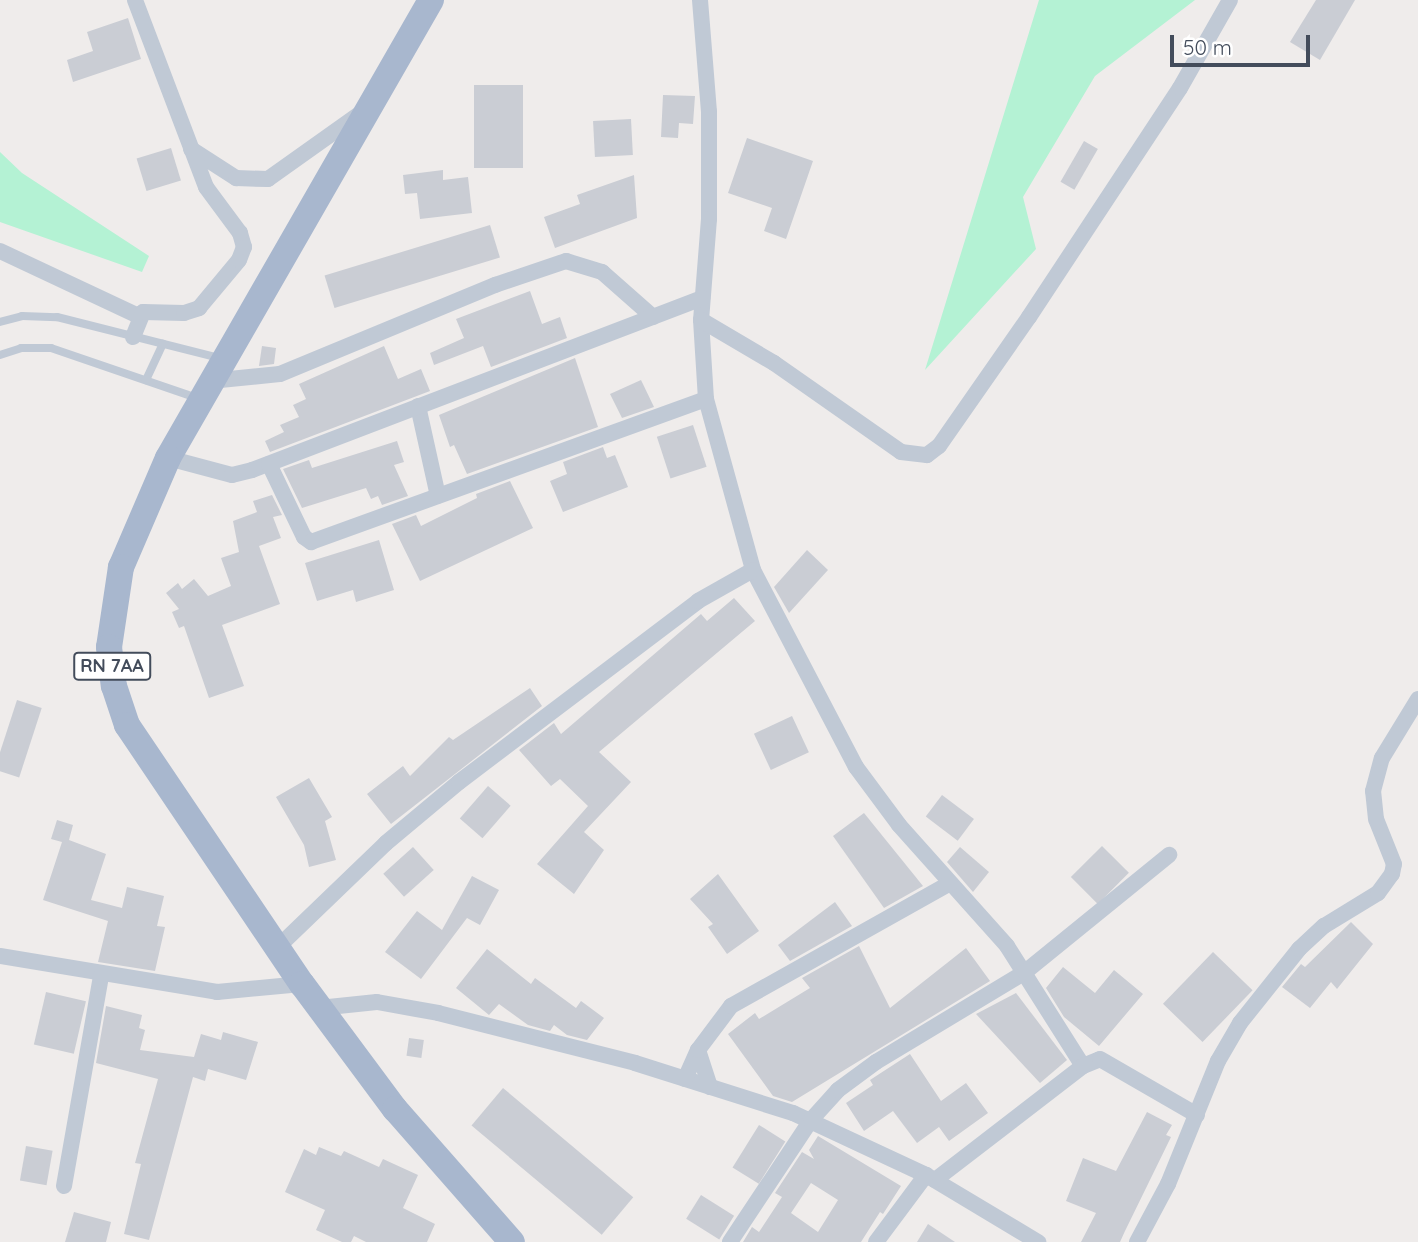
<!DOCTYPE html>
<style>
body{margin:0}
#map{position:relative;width:1418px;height:1242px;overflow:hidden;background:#efeceb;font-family:Quicksand,sans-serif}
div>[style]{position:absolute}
.green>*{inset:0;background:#b4f2d4}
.building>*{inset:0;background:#cacdd4;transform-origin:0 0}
.lane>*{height:8px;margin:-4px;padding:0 4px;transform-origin:4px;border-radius:4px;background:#c0c9d5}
.street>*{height:16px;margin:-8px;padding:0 8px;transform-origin:8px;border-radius:8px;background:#c0c9d5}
.primary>*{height:26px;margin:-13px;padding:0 13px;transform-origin:13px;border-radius:13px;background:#a8b7ce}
span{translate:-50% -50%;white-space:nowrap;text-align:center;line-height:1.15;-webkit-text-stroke:5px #fff;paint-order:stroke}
.shield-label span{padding:2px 5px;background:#fff;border:2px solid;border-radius:5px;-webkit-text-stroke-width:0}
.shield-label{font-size:18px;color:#434c5b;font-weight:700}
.scale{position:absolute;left:1170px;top:35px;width:140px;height:32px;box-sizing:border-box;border:4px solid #434c5b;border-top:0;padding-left:9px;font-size:21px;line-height:24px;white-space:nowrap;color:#434c5b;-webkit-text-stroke:5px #fff;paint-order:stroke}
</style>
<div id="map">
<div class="green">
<div style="clip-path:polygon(1039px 0,1195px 0,1095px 76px,1023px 197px,1036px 249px,925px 370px)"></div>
<div style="clip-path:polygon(0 152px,22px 173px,149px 256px,142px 272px,0 222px)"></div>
</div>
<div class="building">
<div style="clip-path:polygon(1316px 0,1355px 0,1320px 60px,1290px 42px)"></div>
<div style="clip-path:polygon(128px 18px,141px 59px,73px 82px,67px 60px,93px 51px,87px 32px)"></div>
<div style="left:474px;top:85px;width:49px;height:83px"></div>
<div style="clip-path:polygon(663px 95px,695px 96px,693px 124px,679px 123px,678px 138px,661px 137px)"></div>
<div style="left:631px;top:119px;width:36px;height:38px;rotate:87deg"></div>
<div style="clip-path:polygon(747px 138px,813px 161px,786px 239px,764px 231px,772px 208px,728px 193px)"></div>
<div style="left:1084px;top:141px;width:16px;height:47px;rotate:30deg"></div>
<div style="left:171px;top:148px;width:34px;height:36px;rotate:73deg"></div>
<div style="clip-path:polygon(443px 170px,443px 180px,468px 177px,472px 213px,420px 219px,417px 193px,405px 194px,403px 175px)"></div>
<div style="clip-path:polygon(634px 175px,637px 218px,555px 248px,544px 217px,580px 204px,577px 195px)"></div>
<div style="left:490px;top:225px;width:34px;height:173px;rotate:73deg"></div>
<div style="clip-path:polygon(530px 291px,542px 324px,560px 317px,567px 338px,491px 367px,483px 346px,434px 365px,430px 353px,464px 338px,456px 319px)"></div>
<div style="clip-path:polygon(262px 346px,276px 348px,274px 364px,259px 366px)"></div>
<div style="clip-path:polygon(384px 346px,398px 379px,421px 369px,430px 391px,270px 452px,265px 441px,284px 432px,280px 425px,299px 417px,293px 405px,306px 399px,299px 384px)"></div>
<div style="clip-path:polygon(575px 358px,598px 427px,467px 474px,454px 445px,450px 447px,439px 415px)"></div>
<div style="clip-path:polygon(641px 380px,654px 407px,622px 418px,610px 394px)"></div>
<div style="left:693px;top:425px;width:44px;height:38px;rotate:72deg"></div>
<div style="clip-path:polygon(397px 441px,404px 462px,394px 465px,408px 496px,382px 505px,378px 496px,371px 499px,366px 488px,302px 508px,283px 469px,309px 460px,312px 468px)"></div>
<div style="clip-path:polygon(603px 447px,607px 458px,615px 455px,628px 487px,563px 512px,550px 481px,567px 474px,563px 462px)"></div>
<div style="clip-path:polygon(510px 481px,533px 528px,420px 581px,392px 524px,416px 515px,421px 526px,477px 498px,476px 494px)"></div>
<div style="clip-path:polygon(272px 495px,282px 515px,273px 517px,281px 538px,259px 546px,280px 604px,222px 625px,244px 686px,209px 698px,184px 626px,179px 628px,172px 612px,179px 609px,166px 593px,178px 583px,182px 589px,194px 579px,208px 596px,231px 586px,221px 558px,239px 552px,233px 521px,257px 512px,253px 501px)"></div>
<div style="clip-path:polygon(379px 540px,394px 590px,356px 602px,353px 590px,317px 601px,305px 563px)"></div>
<div style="clip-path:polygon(807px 550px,828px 570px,789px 613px,774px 587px)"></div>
<div style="clip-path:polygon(734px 598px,755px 621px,599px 752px,631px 782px,584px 832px,604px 850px,574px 894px,537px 864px,588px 806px,560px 779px,551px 786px,519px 750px,554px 723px,561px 734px,701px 614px,707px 621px)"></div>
<div style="clip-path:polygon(530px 688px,542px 706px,391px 824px,367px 794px,403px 766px,410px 776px,449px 737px,453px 740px)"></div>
<div style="left:17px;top:700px;width:26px;height:73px;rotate:18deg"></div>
<div style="left:792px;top:716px;width:40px;height:42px;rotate:65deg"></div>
<div style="clip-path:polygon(309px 778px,332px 817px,325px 821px,336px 860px,309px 867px,304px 845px,276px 797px)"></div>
<div style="left:488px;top:786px;width:30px;height:43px;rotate:41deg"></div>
<div style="left:942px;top:795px;width:40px;height:27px;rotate:37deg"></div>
<div style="clip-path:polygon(864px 813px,923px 886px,884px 908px,833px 836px)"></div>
<div style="clip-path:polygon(57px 820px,73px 825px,69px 840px,106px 854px,91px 900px,122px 908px,127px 887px,164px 896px,157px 926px,165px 927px,155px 971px,98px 962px,108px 921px,43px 900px,62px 842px,51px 839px)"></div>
<div style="left:1102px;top:846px;width:38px;height:44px;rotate:45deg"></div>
<div style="left:413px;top:847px;width:31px;height:40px;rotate:48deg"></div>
<div style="clip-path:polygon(960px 847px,989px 872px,973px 892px,947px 862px)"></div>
<div style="clip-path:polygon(718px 874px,759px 931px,727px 954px,708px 927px,713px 924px,690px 899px)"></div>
<div style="clip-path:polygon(472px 876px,499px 890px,480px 925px,467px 918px,421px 979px,385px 952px,417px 911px,442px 930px)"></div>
<div style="clip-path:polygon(835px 902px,852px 926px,790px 961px,778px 945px)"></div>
<div style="clip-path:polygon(1351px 922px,1373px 944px,1337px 989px,1331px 982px,1310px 1008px,1282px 987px,1301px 964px,1305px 967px)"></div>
<div style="clip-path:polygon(859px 946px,890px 1008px,966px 948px,990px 981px,792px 1102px,773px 1096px,728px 1034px,755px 1013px,759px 1019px,810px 988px,802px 978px)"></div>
<div style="clip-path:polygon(487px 949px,531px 984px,535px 978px,576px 1008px,581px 1001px,604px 1018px,587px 1040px,567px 1035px,554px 1025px,550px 1031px,528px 1025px,499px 1004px,489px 1015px,456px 988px)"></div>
<div style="left:1213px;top:952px;width:55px;height:72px;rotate:44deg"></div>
<div style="clip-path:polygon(1063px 967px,1095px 993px,1114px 970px,1143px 994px,1099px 1046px,1064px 1017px,1046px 988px)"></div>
<div style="left:46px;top:992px;width:41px;height:54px;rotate:13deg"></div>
<div style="clip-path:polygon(1016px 993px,1067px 1060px,1040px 1083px,976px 1014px)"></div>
<div style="clip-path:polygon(106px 1006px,142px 1015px,139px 1028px,145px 1030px,140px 1050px,194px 1057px,201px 1034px,221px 1040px,223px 1032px,258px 1042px,246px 1080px,208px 1069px,205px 1081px,193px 1077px,149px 1240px,124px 1234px,141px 1164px,135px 1163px,158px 1079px,96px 1063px)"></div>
<div style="left:409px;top:1038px;width:15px;height:18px;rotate:8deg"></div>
<div style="clip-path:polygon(910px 1054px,941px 1101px,966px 1083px,988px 1113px,949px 1141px,939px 1127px,917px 1143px,893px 1111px,864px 1131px,846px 1103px,873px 1085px,870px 1080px)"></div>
<div style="left:503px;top:1088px;width:170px;height:49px;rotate:40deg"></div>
<div style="clip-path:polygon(1147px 1112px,1172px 1125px,1166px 1135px,1171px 1137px,1125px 1231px,1120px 1242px,1081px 1242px,1096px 1213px,1066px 1201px,1083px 1158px,1116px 1171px)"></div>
<div style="left:759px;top:1125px;width:31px;height:50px;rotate:32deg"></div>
<div style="clip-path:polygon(evenodd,818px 1136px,901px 1186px,883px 1214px,880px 1212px,861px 1242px,743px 1242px,752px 1227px,759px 1232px,782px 1197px,775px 1193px,802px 1152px,814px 1159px,809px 1150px,818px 1136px,811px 1183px,838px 1200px,818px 1232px,791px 1213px,811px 1183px)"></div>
<div style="left:26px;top:1146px;width:27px;height:35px;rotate:10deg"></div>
<div style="clip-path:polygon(319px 1147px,341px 1156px,344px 1151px,379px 1167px,383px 1159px,418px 1175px,403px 1208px,435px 1224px,427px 1242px,366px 1242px,354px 1236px,351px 1242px,342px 1242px,316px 1230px,325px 1210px,285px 1192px,304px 1149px,316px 1155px)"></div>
<div style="left:701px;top:1195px;width:39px;height:28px;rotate:32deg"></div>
<div style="clip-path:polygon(74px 1212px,111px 1222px,106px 1242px,65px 1242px)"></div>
<div style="clip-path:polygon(928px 1224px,955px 1242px,917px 1242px)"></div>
</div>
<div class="lane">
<div style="left:0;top:322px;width:23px;rotate:-15deg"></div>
<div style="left:22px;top:316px;width:35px;rotate:2deg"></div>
<div style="left:57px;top:317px;width:167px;rotate:14.2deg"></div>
<div style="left:0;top:355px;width:22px;rotate:-18deg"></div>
<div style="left:21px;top:348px;width:30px"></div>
<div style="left:51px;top:348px;width:154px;rotate:18.9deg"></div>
<div style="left:146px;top:380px;width:40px;rotate:-65deg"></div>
</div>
<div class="street">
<div style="left:700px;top:0;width:112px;rotate:85.4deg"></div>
<div style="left:709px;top:112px;width:107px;rotate:90deg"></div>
<div style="left:709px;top:219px;width:101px;rotate:94.5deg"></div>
<div style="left:701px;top:320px;width:79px;rotate:86.4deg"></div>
<div style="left:706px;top:399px;width:177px;rotate:74.6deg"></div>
<div style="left:753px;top:570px;width:222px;rotate:62.4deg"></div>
<div style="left:856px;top:767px;width:72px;rotate:53.4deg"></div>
<div style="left:899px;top:825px;width:162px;rotate:48.2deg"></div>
<div style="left:1007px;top:946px;width:142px;rotate:57.7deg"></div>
<div style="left:191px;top:149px;width:54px;rotate:32.8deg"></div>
<div style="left:236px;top:178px;width:32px;rotate:2deg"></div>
<div style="left:268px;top:179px;width:110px;rotate:-35.4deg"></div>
<div style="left:0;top:251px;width:153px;rotate:25.1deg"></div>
<div style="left:701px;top:320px;width:85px;rotate:30.5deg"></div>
<div style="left:774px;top:363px;width:155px;rotate:35deg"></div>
<div style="left:901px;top:452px;width:26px;rotate:7deg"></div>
<div style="left:927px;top:455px;width:15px;rotate:-37deg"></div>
<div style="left:939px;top:446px;width:157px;rotate:-55.1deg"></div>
<div style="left:1029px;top:317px;width:274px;rotate:-56.6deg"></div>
<div style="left:1180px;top:88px;width:101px;rotate:-60.4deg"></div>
<div style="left:133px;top:337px;width:27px;rotate:-68deg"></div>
<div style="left:143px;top:312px;width:41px;rotate:1.4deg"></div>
<div style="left:184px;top:313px;width:16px;rotate:-18deg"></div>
<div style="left:199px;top:308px;width:62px;rotate:-50.2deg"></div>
<div style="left:239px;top:260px;width:14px;rotate:-69deg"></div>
<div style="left:244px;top:247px;width:15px;rotate:-106deg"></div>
<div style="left:240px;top:233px;width:57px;rotate:-126.5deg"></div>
<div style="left:206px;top:187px;width:200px;rotate:-110.8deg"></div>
<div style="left:210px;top:381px;width:70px;rotate:-5.7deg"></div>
<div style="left:280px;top:374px;width:233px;rotate:-22.5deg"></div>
<div style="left:495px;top:285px;width:75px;rotate:-18.7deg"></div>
<div style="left:566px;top:261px;width:38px;rotate:17deg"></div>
<div style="left:602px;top:272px;width:68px;rotate:41.4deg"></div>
<div style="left:418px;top:406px;width:92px;rotate:77.5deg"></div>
<div style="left:168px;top:458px;width:66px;rotate:14.9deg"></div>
<div style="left:232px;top:475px;width:21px;rotate:-14deg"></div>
<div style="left:252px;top:470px;width:482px;rotate:-20.9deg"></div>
<div style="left:269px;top:464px;width:81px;rotate:64.4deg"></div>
<div style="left:304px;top:537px;width:9px;rotate:36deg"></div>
<div style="left:311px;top:542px;width:420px;rotate:-19.9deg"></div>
<div style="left:278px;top:947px;width:150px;rotate:-43.9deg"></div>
<div style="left:386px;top:843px;width:95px;rotate:-39.9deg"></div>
<div style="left:459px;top:782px;width:300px;rotate:-37.1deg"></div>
<div style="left:698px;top:601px;width:63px;rotate:-29.4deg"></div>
<div style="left:0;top:956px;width:220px;rotate:9.4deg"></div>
<div style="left:217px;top:992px;width:85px;rotate:-5.4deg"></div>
<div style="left:319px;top:1008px;width:58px;rotate:-5.9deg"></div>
<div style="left:377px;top:1002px;width:62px;rotate:10.2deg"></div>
<div style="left:438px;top:1013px;width:203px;rotate:14.2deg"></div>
<div style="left:635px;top:1063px;width:166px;rotate:17.6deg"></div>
<div style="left:793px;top:1113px;width:147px;rotate:25deg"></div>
<div style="left:926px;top:1175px;width:131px;rotate:30.9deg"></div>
<div style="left:698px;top:1050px;width:39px;rotate:72deg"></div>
<div style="left:685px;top:1079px;width:32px;rotate:-66deg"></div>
<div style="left:698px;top:1050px;width:55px;rotate:-53.1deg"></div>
<div style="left:731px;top:1006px;width:251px;rotate:-29.3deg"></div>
<div style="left:935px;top:1180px;width:187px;rotate:-37.6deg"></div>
<div style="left:1083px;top:1066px;width:18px;rotate:-22deg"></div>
<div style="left:1100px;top:1059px;width:112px;rotate:30deg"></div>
<div style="left:64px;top:1186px;width:213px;rotate:-80deg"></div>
<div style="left:730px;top:1242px;width:146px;rotate:-56.4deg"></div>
<div style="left:811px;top:1120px;width:40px;rotate:-48deg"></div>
<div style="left:838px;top:1090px;width:47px;rotate:-36.4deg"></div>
<div style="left:876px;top:1062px;width:174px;rotate:-31.1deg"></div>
<div style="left:1025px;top:972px;width:186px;rotate:-39.1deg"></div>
<div style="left:876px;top:1242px;width:84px;rotate:-53.3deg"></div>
<div style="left:1137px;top:1242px;width:66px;rotate:-61.9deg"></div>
<div style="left:1168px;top:1184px;width:133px;rotate:-67.9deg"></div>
<div style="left:1218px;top:1061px;width:44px;rotate:-59.9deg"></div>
<div style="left:1240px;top:1023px;width:95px;rotate:-51.4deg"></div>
<div style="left:1299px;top:949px;width:34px;rotate:-43deg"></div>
<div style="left:1324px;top:926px;width:63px;rotate:-31.4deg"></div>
<div style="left:1378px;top:893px;width:24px;rotate:-54deg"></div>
<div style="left:1392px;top:874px;width:10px;rotate:-79deg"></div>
<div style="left:1394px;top:864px;width:48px;rotate:-111.8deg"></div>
<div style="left:1376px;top:819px;width:28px;rotate:-96deg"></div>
<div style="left:1373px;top:791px;width:34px;rotate:-75deg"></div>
<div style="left:1382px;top:758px;width:69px;rotate:-58.6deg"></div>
</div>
<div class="primary">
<div style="left:431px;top:0;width:528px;rotate:119.87deg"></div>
<div style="left:168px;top:458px;width:119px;rotate:113.3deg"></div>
<div style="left:121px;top:567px;width:81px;rotate:98.5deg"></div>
<div style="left:109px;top:647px;width:39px;rotate:83deg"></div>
<div style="left:114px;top:686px;width:41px;rotate:71.6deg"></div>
<div style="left:127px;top:725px;width:313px;rotate:56deg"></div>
<div style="left:302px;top:984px;width:156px;rotate:53.4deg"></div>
<div style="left:395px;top:1109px;width:177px;rotate:48.7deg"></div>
</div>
<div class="shield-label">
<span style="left:112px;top:666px">RN 7AA</span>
</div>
<div class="scale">50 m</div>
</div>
